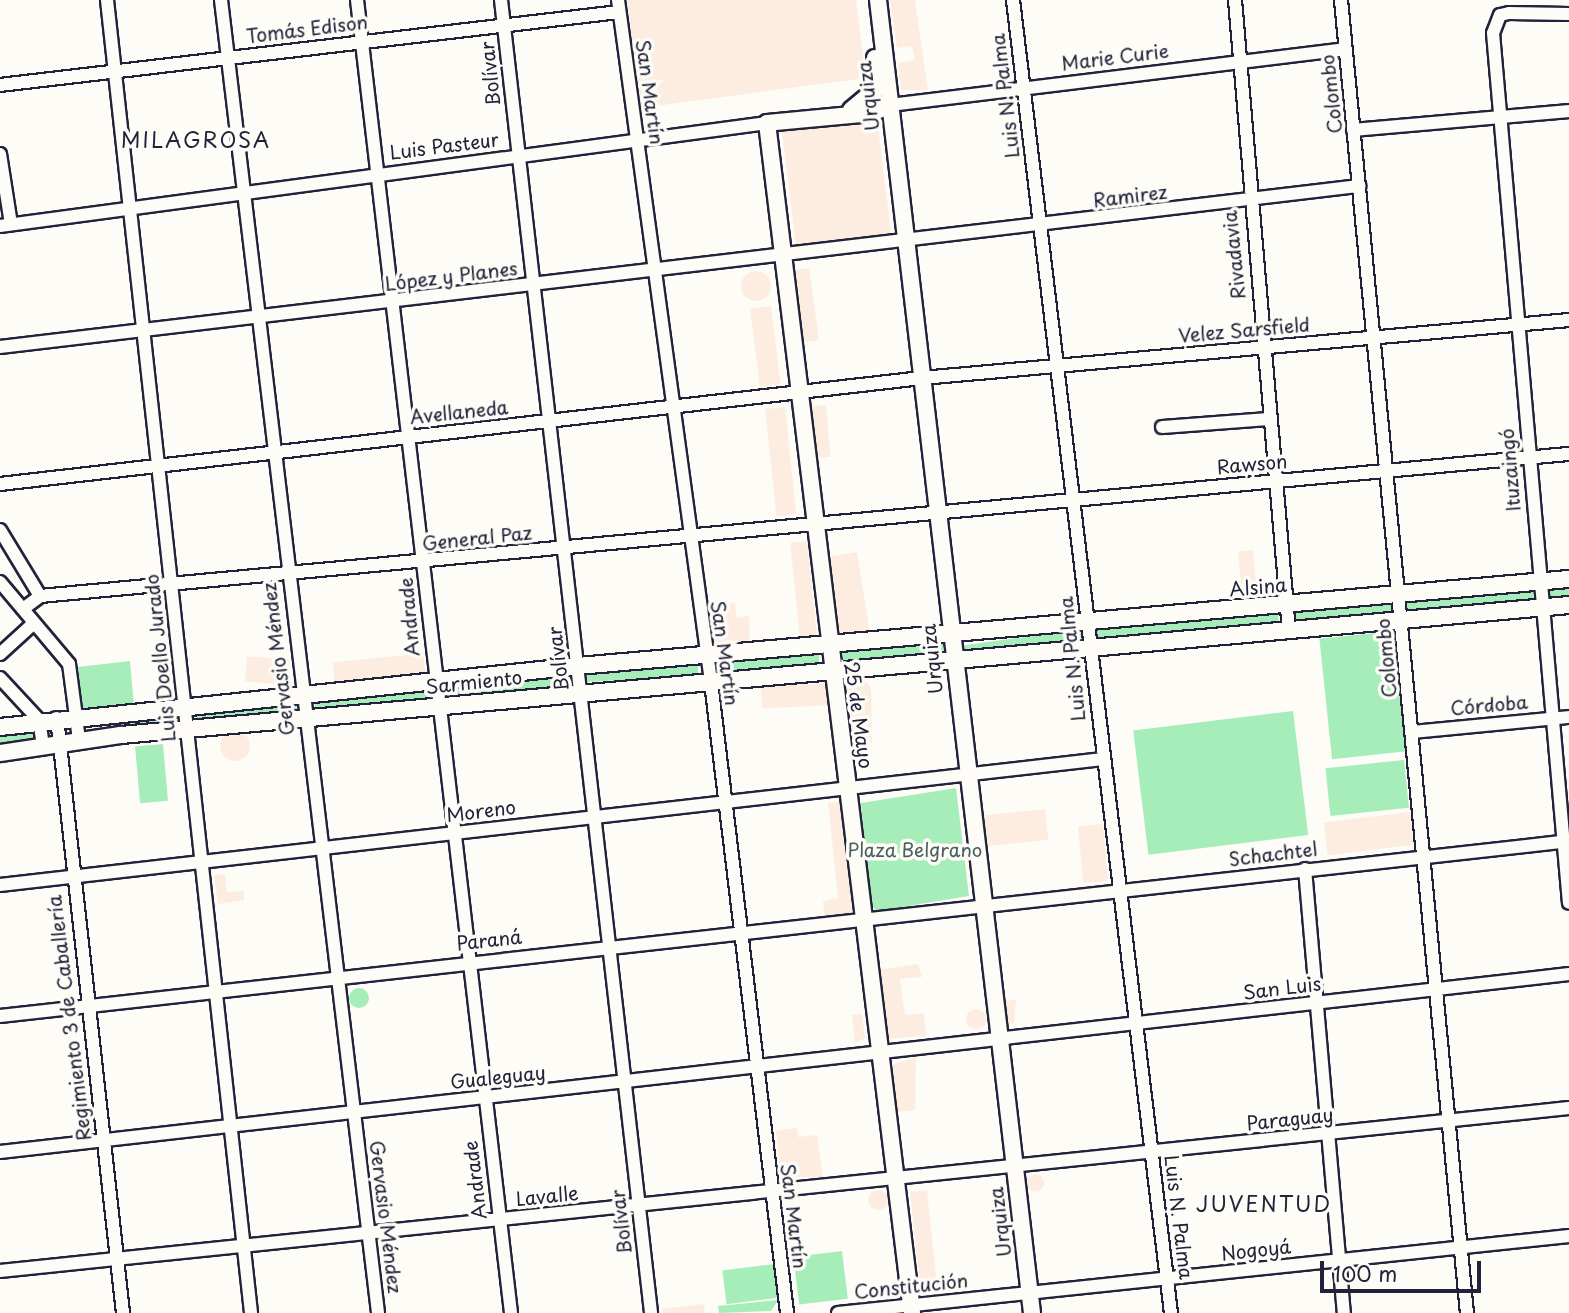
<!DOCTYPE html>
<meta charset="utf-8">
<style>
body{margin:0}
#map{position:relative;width:1569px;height:1313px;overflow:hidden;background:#fdfcf7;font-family:"Playpen Sans",sans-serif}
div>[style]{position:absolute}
.built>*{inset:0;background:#fdede0;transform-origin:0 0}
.round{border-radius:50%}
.green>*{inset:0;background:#a6edba;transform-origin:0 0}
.roads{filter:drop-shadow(2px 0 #22223b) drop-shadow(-2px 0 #22223b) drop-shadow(0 2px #22223b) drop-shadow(0 -2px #22223b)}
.street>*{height:12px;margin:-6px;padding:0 6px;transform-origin:6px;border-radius:6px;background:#fdfcf7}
.secondary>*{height:16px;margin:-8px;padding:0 8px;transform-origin:8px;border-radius:8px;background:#fdfcf7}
span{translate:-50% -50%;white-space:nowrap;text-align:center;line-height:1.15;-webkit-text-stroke:7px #fdfcf7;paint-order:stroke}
.street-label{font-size:19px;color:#22223b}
.park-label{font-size:19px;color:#4a5f61}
.neighbourhood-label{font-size:21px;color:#22223b;letter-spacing:2px}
.scale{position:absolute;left:1320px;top:1261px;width:161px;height:32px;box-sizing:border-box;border:4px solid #22223b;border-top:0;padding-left:9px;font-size:21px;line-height:24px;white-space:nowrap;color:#22223b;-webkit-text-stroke:5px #fdfcf7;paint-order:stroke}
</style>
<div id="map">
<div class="built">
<div style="clip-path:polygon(627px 0,856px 0,866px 78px,641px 108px)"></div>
<div style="clip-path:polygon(890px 0,915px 0,928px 90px,901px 90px,898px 63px,915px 60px,912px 46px,897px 48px)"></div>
<div style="left:877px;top:118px;width:117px;height:96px;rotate:83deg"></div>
<div style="left:809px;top:268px;width:73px;height:16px;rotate:82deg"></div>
<div class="round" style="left:741px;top:271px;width:30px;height:30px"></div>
<div style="left:771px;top:306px;width:79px;height:21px;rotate:83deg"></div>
<div style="left:826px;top:405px;width:52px;height:17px;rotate:85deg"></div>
<div style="left:785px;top:407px;width:108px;height:20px;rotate:84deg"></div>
<div style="left:807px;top:541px;width:100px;height:17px;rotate:84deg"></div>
<div style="left:1253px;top:550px;width:44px;height:15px;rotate:85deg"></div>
<div style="left:857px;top:552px;width:81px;height:33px;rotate:81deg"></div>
<div style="clip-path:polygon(735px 603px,737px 618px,749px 615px,750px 645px,714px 650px,706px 606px)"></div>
<div style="left:423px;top:653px;width:20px;height:91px;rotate:84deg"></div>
<div style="left:290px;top:660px;width:25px;height:43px;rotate:95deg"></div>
<div style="clip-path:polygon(864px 679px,871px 688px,872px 743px,850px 746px,845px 681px)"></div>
<div style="left:829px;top:683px;width:22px;height:68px;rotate:87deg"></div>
<div class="round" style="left:220px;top:731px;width:30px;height:30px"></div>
<div style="clip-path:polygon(844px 801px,855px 916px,825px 921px,823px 901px,838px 898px,828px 803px)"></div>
<div style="left:1045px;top:809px;width:31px;height:64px;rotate:84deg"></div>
<div style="left:1410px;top:812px;width:33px;height:87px;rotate:83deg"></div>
<div style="left:1103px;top:824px;width:57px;height:25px;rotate:85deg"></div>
<div style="clip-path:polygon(225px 874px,227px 892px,244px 891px,244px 900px,218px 904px,214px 875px)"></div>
<div style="clip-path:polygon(918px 964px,922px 977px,900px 979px,905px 1015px,924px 1013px,926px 1036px,885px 1039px,877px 970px)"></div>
<div style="clip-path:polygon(1016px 1000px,1014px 1024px,1007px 1025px,1005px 1001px)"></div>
<div class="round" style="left:966px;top:1009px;width:20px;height:20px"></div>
<div style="clip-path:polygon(862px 1014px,865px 1038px,855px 1043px,852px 1015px)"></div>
<div style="clip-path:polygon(916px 1057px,915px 1110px,896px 1112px,891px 1065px)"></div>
<div style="clip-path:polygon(797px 1128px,798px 1137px,817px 1135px,823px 1177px,781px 1177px,776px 1131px)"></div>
<div class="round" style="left:1026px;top:1174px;width:18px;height:18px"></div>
<div style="left:927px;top:1190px;width:94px;height:17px;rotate:84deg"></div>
<div class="round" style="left:868px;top:1190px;width:20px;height:20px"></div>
<div style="clip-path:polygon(704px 1304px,705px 1313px,663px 1313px,662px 1309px)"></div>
</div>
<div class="green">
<div style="left:1569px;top:584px;width:15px;height:24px;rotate:90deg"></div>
<div style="left:1533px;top:587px;width:16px;height:129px;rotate:86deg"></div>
<div style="clip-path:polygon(1393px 601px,1395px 616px,1294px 625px,1293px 612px)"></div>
<div style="left:1278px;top:612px;width:15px;height:183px;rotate:86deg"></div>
<div style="left:1081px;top:629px;width:14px;height:121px;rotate:82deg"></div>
<div style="left:1394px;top:631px;width:121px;height:75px;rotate:84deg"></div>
<div style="left:943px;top:640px;width:14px;height:106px;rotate:86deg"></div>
<div style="clip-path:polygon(819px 652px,819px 666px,715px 675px,712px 663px)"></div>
<div style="clip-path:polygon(130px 661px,134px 706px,85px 711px,77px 706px,69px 668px)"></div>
<div style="clip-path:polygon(698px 662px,698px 676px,585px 682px,588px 672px)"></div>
<div style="clip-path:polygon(571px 672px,571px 687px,446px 695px,447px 686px)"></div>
<div style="clip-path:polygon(428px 688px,427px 701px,315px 708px,315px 702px)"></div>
<div style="clip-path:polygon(297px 704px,296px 713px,196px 720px,196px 714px)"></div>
<div style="left:1293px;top:711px;width:125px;height:161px;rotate:83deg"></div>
<div style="left:179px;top:716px;width:8px;height:96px;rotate:90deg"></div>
<div style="clip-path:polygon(36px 729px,35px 740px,0 747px,0 734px)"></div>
<div style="left:163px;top:744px;width:57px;height:28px;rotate:85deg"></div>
<div style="left:1404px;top:760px;width:48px;height:79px;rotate:84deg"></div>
<div style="clip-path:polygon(956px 788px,969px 896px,877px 911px,870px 904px,861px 803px)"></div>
<div class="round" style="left:349px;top:988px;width:20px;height:20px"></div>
<div style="left:842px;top:1251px;width:48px;height:49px;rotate:83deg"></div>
<div style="left:775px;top:1264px;width:34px;height:53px;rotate:83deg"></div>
<div style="clip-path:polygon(778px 1300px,771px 1311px,719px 1313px,718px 1306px)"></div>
</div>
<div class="roads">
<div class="street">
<div style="left:107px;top:0;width:1321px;rotate:83.74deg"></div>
<div style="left:221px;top:0;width:1322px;rotate:83.18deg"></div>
<div style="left:357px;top:0;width:1322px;rotate:83.31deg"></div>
<div style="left:501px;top:0;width:1322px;rotate:83.48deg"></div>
<div style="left:618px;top:0;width:688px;rotate:82.23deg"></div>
<div style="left:711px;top:682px;width:636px;rotate:83.13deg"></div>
<div style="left:1013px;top:0;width:1322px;rotate:83.14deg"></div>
<div style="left:1235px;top:0;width:633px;rotate:85.11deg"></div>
<div style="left:1341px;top:0;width:1319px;rotate:84.52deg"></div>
<div style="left:1569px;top:14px;width:60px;rotate:-179deg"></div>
<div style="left:1509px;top:13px;width:9px;rotate:167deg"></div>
<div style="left:1500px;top:15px;width:19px;rotate:111deg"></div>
<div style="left:1493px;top:33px;width:873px;rotate:85.01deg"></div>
<div style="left:0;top:85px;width:623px;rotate:-6.73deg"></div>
<div style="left:890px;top:105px;width:458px;rotate:-7deg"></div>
<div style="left:1353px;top:130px;width:217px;rotate:-5deg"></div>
<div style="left:0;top:154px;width:71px;rotate:81.1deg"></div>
<div style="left:0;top:226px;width:774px;rotate:-7.65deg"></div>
<div style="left:0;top:347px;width:1369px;rotate:-6.76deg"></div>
<div style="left:1162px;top:427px;width:107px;rotate:-4.3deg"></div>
<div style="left:0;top:484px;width:928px;rotate:-6.56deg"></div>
<div style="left:922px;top:378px;width:650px;rotate:-5.12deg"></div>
<div style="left:0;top:530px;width:77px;rotate:58.8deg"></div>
<div style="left:0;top:582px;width:107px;rotate:49.9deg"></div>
<div style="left:69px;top:664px;width:77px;rotate:82.5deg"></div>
<div style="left:23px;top:609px;width:21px;rotate:-37deg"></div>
<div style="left:40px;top:596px;width:1536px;rotate:-5.31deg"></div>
<div style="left:0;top:654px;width:46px;rotate:-42.4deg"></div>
<div style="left:0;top:678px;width:57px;rotate:47.1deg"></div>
<div style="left:39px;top:720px;width:25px;rotate:81deg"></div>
<div style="left:57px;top:718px;width:599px;rotate:83.67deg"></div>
<div style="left:1413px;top:732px;width:157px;rotate:-5.5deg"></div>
<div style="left:1305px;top:869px;width:446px;rotate:85deg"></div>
<div style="left:0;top:885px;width:1110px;rotate:-6.52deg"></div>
<div style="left:0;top:1016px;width:1579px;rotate:-6.36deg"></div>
<div style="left:0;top:1152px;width:1579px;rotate:-6.47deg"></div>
<div style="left:0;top:1271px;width:1577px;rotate:-5.93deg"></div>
<div style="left:838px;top:1313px;width:735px;rotate:-6.01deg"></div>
</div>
<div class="secondary">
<div style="left:878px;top:0;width:1322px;rotate:83.31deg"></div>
<div style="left:890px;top:105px;width:20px;rotate:156deg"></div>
<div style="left:872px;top:113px;width:105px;rotate:174.6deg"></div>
<div style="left:767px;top:123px;width:1199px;rotate:83.05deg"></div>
<div style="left:851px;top:110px;width:31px;rotate:-40deg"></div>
<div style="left:875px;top:90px;width:32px;rotate:-90deg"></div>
<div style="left:0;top:727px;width:581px;rotate:-6.02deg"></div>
<div style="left:578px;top:666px;width:995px;rotate:-5.02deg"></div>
<div style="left:0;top:753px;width:122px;rotate:-8.5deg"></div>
<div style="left:121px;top:735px;width:1454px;rotate:-5.13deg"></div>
</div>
</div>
<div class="street-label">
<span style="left:307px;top:29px;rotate:-7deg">Tomás Edison</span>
<span style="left:1115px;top:57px;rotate:-7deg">Marie Curie</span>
<span style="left:490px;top:74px;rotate:-96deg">Bolívar</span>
<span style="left:650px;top:92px;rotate:82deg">San Martín</span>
<span style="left:1331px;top:94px;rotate:-96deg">Colombo</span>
<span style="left:868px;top:96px;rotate:-97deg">Urquiza</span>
<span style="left:1005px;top:96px;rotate:-97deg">Luis N. Palma</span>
<span style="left:444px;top:146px;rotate:-7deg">Luis Pasteur</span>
<span style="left:1130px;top:196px;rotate:-7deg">Ramirez</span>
<span style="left:1234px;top:255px;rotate:-96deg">Rivadavia</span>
<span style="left:451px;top:276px;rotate:-7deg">López y Planes</span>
<span style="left:1244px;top:330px;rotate:-5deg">Velez Sarsfield</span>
<span style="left:459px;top:412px;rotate:-6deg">Avellaneda</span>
<span style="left:1252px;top:464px;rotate:-5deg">Rawson</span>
<span style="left:1510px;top:470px;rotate:-95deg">Ituzaingó</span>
<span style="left:477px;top:538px;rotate:-6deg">General Paz</span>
<span style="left:1258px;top:587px;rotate:-5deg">Alsina</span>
<span style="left:409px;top:617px;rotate:-95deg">Andrade</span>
<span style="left:725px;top:653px;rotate:82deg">San Martín</span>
<span style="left:160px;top:658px;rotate:-96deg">Luis Doello Jurado</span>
<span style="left:1386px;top:658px;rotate:-95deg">Colombo</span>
<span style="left:278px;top:659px;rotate:-97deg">Gervasio Méndez</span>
<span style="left:558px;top:659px;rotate:-97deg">Bolívar</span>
<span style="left:932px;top:659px;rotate:-96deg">Urquiza</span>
<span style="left:1072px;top:659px;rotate:-96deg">Luis N. Palma</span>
<span style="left:474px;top:682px;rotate:-6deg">Sarmiento</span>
<span style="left:1489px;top:705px;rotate:-5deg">Córdoba</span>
<span style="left:859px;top:715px;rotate:82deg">25 de Mayo</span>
<span style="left:481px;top:811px;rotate:-7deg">Moreno</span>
<span style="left:1273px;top:854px;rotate:-7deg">Schachtel</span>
<span style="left:489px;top:940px;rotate:-6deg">Paraná</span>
<span style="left:1282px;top:988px;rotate:-7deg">San Luis</span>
<span style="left:69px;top:1018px;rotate:-97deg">Regimiento 3 de Caballería</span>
<span style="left:498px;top:1077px;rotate:-6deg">Gualeguay</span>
<span style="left:1290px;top:1119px;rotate:-6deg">Paraguay</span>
<span style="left:475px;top:1180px;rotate:-97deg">Andrade</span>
<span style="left:547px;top:1196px;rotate:-6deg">Lavalle</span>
<span style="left:794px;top:1216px;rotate:83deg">San Martín</span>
<span style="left:386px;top:1217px;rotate:83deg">Gervasio Méndez</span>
<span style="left:1179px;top:1217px;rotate:83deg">Luis N. Palma</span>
<span style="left:621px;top:1222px;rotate:-97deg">Bolívar</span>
<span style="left:1000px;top:1222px;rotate:-97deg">Urquiza</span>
<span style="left:1256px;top:1250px;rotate:-6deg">Nogoyá</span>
<span style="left:911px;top:1286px;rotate:-6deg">Constitución</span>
</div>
<div class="park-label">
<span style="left:915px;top:850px">Plaza Belgrano</span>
</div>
<div class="neighbourhood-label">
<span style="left:196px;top:139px">MILAGROSA</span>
<span style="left:1264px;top:1203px">JUVENTUD</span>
</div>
<div class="scale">100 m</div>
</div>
